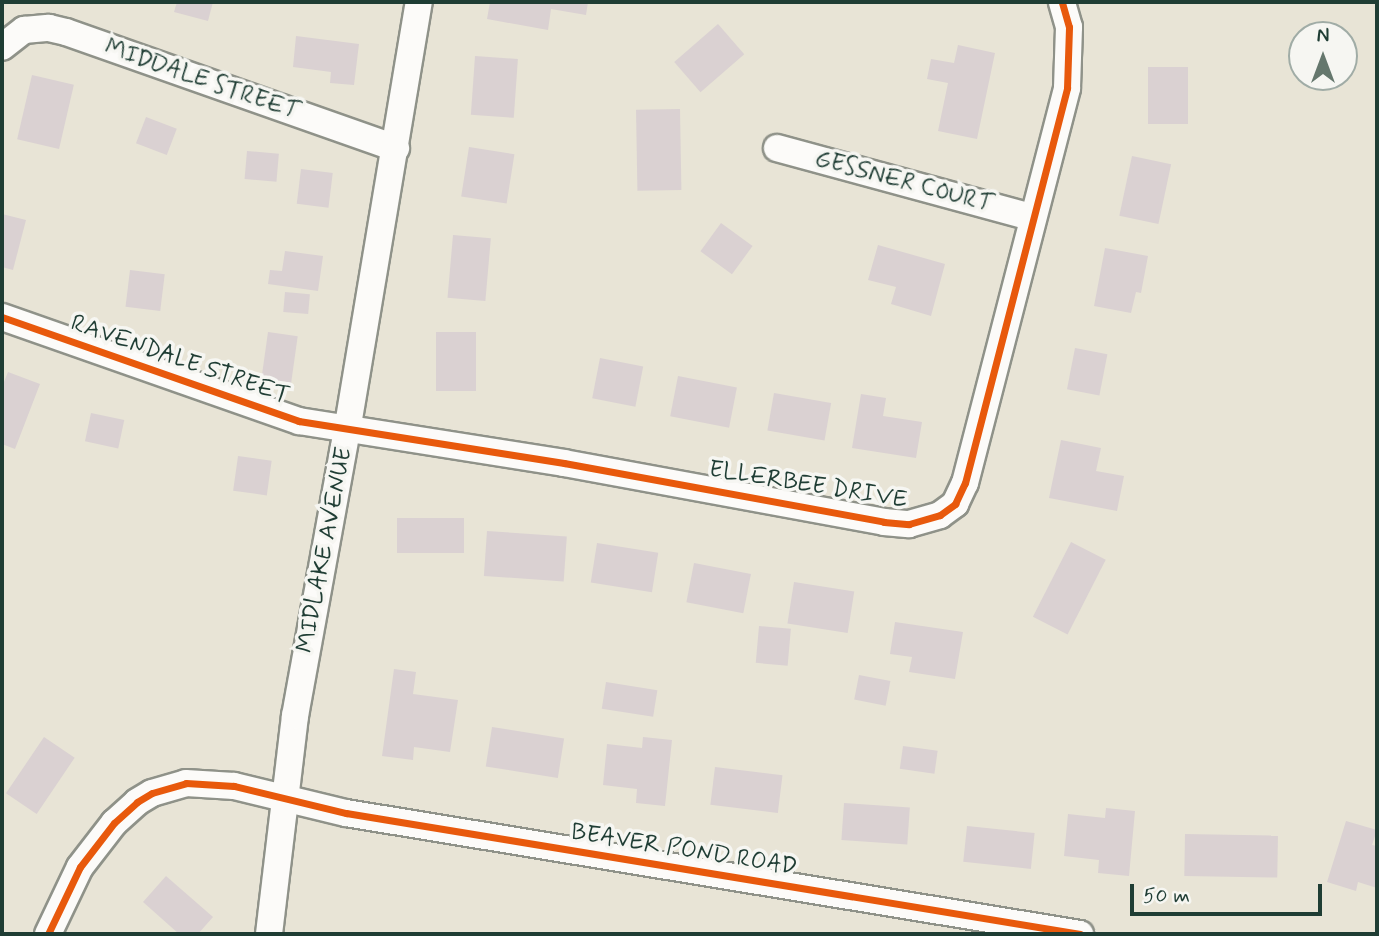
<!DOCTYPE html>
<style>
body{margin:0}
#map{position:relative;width:1379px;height:936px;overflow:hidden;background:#e8e4d6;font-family:Mynerve,sans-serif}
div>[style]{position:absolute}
.building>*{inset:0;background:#dad1d2;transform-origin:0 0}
.roads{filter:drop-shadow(2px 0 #8f9289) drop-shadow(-2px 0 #8f9289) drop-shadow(0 2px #8f9289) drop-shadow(0 -2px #8f9289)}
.minor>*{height:26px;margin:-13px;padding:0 13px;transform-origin:13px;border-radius:13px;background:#fcfbf9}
.cycleway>*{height:7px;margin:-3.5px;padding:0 3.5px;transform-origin:3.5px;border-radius:3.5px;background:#e8590c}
span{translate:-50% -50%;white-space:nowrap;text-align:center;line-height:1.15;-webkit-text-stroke:7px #f6f6f2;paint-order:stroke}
.street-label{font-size:24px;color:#1f3d34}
.frame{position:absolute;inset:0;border:4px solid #1f3d34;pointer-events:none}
.north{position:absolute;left:1288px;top:21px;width:70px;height:70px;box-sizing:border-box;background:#f6f6f2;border:2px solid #a0aca6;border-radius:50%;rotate:0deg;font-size:19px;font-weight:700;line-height:28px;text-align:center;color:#1f3d34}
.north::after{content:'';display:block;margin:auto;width:24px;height:32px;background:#65776d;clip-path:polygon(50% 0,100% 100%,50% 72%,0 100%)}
.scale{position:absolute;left:1130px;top:884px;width:192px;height:32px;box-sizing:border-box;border:4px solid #1f3d34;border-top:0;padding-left:9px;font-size:21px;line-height:24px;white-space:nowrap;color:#1f3d34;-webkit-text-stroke:5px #f6f6f2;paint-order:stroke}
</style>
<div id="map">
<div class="building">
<div style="clip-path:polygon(177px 2px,213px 2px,208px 21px,174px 12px)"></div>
<div style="clip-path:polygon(490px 2px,588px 2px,586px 15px,551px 9px,548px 30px,487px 19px)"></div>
<div style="left:718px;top:24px;width:40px;height:58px;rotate:49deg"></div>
<div style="clip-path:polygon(296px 36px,359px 44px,354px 85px,330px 83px,331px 72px,293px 67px)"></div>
<div style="clip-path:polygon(958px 45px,995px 53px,977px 139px,938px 131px,948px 83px,927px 79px,931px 59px,954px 63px)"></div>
<div style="left:475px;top:56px;width:43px;height:59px;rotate:4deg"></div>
<div style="left:1148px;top:67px;width:40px;height:57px"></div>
<div style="left:32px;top:75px;width:43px;height:66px;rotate:13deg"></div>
<div style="left:680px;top:109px;width:81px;height:44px;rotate:89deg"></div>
<div style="left:146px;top:117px;width:33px;height:28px;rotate:21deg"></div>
<div style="left:469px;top:147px;width:46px;height:50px;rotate:9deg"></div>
<div style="left:247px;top:151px;width:32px;height:28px;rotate:5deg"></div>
<div style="left:1132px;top:156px;width:40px;height:61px;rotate:12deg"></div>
<div style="left:301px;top:169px;width:32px;height:35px;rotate:7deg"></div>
<div style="clip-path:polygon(2px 214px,26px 220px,13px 270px,2px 267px)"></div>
<div style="left:721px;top:223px;width:39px;height:35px;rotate:36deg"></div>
<div style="left:453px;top:235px;width:38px;height:63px;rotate:5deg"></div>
<div style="clip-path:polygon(878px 245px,945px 264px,931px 316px,891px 304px,896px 287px,868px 280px)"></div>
<div style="clip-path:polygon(1105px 248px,1148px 256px,1141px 293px,1136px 292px,1131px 313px,1094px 306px)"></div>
<div style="clip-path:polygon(285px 251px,323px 256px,318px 291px,268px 284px,270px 270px,282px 271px)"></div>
<div style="left:130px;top:270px;width:35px;height:37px;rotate:7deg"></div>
<div style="left:285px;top:292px;width:25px;height:20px;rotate:5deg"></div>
<div style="left:268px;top:332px;width:30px;height:47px;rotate:8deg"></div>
<div style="left:436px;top:332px;width:40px;height:59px"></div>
<div style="left:1075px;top:348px;width:33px;height:42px;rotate:11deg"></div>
<div style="left:600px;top:358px;width:44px;height:41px;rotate:11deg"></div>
<div style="clip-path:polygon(8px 372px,40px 384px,15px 449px,2px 444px,2px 387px)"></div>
<div style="left:678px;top:376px;width:60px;height:41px;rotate:11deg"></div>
<div style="left:774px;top:393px;width:58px;height:38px;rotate:10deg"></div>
<div style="clip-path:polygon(861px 394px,886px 398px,883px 416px,922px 422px,916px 458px,852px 448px)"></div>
<div style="left:91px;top:413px;width:34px;height:29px;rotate:12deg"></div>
<div style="clip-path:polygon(1061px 440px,1101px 448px,1096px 471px,1124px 476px,1117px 511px,1049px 498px)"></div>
<div style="left:238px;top:456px;width:34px;height:35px;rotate:8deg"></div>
<div style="left:397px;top:518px;width:67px;height:35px"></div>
<div style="left:487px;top:531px;width:80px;height:45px;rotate:4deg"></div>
<div style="left:1071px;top:542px;width:39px;height:84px;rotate:27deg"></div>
<div style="left:597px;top:543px;width:62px;height:40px;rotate:9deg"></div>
<div style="left:694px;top:563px;width:58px;height:40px;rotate:11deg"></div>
<div style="left:794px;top:582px;width:61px;height:42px;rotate:9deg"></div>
<div style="clip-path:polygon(895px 622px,963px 632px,955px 679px,909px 672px,912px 657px,890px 654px)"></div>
<div style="left:759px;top:626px;width:32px;height:37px;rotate:5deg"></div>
<div style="clip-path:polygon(394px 669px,416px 672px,413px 694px,458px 700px,450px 752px,414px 747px,413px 760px,382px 756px)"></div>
<div style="left:859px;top:675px;width:32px;height:25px;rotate:11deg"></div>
<div style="left:606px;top:682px;width:52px;height:27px;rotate:9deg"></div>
<div style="left:492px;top:727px;width:73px;height:40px;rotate:9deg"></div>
<div style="left:44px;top:737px;width:37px;height:68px;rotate:34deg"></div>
<div style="clip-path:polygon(643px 737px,672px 740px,665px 806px,636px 803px,637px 789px,603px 785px,607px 744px,642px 748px)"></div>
<div style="left:903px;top:746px;width:35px;height:23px;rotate:8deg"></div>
<div style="left:715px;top:767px;width:68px;height:38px;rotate:7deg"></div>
<div style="left:844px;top:803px;width:66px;height:37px;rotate:4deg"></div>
<div style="clip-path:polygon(1106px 808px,1135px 811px,1129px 876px,1098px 873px,1099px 860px,1064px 856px,1068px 814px,1105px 818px)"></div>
<div style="clip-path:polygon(1346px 821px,1377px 830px,1372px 845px,1377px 846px,1377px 888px,1358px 882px,1356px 891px,1327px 882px)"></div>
<div style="left:967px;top:826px;width:68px;height:36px;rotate:6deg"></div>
<div style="left:1185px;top:834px;width:93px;height:42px;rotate:1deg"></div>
<div style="clip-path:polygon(166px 876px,213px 917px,198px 934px,179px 934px,143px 902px)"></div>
</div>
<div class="roads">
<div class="minor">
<div style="left:2px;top:47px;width:28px;rotate:-38deg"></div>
<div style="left:24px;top:30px;width:25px;rotate:-5deg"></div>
<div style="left:49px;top:28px;width:17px;rotate:13deg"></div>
<div style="left:66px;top:32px;width:350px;rotate:19.4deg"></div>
<div style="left:777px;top:148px;width:263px;rotate:15.2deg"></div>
<div style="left:2px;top:317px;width:315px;rotate:19.3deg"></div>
<div style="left:299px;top:421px;width:268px;rotate:9deg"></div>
<div style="left:564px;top:463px;width:325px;rotate:10.4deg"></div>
<div style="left:884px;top:522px;width:25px;rotate:5deg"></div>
<div style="left:909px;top:524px;width:32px;rotate:-16deg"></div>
<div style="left:940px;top:515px;width:19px;rotate:-36deg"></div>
<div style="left:955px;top:504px;width:23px;rotate:-65deg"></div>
<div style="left:965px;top:483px;width:408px;rotate:-75.5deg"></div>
<div style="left:1067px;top:88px;width:61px;rotate:-88.1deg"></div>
<div style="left:1069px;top:27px;width:26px;rotate:-106deg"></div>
<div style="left:48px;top:934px;width:74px;rotate:-64.5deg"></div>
<div style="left:80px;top:867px;width:56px;rotate:-52.3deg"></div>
<div style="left:114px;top:823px;width:31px;rotate:-42deg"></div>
<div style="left:137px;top:802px;width:17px;rotate:-31deg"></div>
<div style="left:152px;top:793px;width:35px;rotate:-16deg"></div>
<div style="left:186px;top:783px;width:48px;rotate:3.6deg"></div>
<div style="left:234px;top:786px;width:115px;rotate:13.6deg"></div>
<div style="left:346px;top:813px;width:744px;rotate:9.36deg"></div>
<div style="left:269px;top:934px;width:220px;rotate:-83.2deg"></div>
<div style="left:295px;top:716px;width:290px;rotate:-79.7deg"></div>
<div style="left:347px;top:431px;width:435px;rotate:-80.5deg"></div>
</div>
</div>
<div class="cycleway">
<div style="left:2px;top:317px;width:315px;rotate:19.3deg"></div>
<div style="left:299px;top:421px;width:268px;rotate:9deg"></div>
<div style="left:564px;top:463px;width:325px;rotate:10.4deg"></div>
<div style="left:884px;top:522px;width:25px;rotate:5deg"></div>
<div style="left:909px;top:524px;width:32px;rotate:-16deg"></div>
<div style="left:940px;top:515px;width:19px;rotate:-36deg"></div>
<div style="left:955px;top:504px;width:23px;rotate:-65deg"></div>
<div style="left:965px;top:483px;width:408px;rotate:-75.5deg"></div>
<div style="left:1067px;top:88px;width:61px;rotate:-88.1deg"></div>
<div style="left:1069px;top:27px;width:26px;rotate:-106deg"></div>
<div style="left:48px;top:934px;width:74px;rotate:-64.5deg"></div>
<div style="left:80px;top:867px;width:56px;rotate:-52.3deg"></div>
<div style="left:114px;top:823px;width:31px;rotate:-42deg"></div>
<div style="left:137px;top:802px;width:17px;rotate:-31deg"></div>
<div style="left:152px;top:793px;width:35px;rotate:-16deg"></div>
<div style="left:186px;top:783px;width:48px;rotate:3.6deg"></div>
<div style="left:234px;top:786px;width:115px;rotate:13.6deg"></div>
<div style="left:346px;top:813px;width:744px;rotate:9.36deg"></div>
</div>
<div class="street-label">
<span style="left:202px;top:80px;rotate:19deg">MIDDALE STREET</span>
<span style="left:904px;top:182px;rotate:15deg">GESSNER COURT</span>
<span style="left:180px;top:360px;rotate:19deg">RAVENDALE STREET</span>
<span style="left:808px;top:485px;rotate:9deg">ELLERBEE DRIVE</span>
<span style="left:325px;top:550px;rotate:-79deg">MIDLAKE AVENUE</span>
<span style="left:684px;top:850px;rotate:9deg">BEAVER POND ROAD</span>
</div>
<div class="frame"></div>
<div class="north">N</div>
<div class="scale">50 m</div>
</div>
